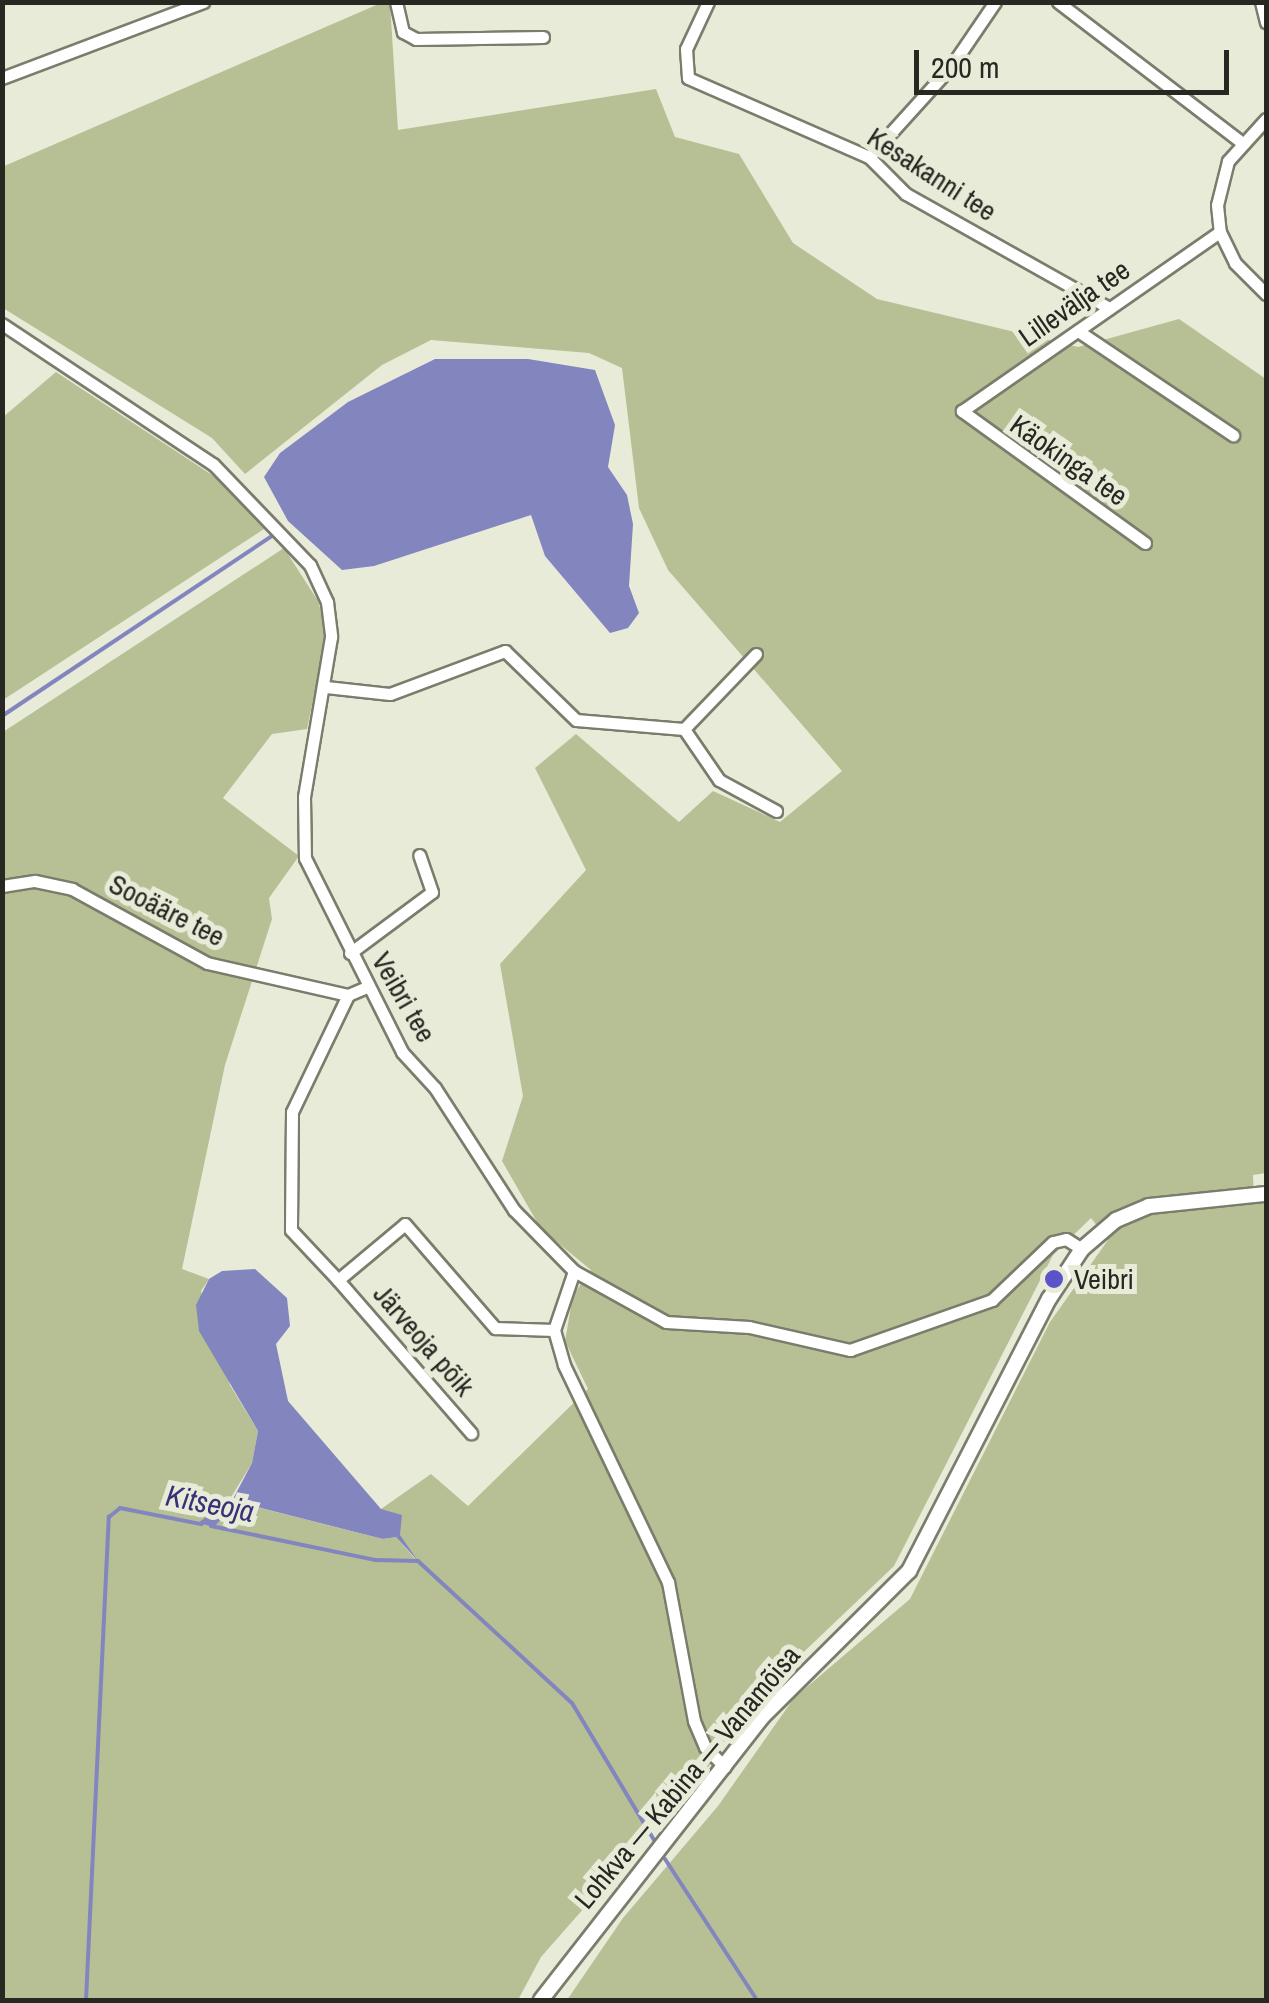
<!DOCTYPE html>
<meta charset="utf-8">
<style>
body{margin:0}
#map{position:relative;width:1269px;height:2003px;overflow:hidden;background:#e7ebd8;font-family:"Archivo Narrow",sans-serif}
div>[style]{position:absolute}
.green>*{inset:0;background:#b7c094}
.water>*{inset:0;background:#8385bf}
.stream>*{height:4px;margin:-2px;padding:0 2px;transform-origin:2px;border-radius:2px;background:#8385bf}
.roads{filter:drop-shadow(2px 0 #7a7d6c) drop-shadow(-2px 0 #7a7d6c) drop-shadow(0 2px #7a7d6c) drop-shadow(0 -2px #7a7d6c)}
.minor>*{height:11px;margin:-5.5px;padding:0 5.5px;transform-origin:5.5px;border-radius:5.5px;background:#fff}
.tertiary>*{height:14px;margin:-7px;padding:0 7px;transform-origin:7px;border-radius:7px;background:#fff}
.dots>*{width:28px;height:28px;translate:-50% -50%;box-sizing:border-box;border:5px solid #e7ebd8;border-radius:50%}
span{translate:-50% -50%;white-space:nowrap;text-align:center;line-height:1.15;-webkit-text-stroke:10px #e7ebd8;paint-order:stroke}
.street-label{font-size:28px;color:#262821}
.poi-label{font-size:28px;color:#262821}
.left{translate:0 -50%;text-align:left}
.water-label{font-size:30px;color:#363178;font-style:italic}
.frame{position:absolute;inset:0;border:5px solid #262821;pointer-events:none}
.scale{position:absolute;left:914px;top:50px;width:315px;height:45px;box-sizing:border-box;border:5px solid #262821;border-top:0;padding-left:12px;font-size:30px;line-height:35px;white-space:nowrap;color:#262821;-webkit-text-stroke:8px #e7ebd8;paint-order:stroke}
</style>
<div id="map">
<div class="green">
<div style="clip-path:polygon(381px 3px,390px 3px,398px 130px,656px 89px,675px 137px,739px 154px,793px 243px,877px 299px,1078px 347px,1179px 319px,1266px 379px,1266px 1173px,1253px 1175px,1254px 1202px,1266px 1201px,1266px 2000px,567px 2000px,623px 1918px,718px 1806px,794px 1698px,910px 1599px,1050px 1322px,1108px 1240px,1091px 1218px,1053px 1255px,894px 1566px,747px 1706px,709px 1766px,541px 1957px,518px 2000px,3px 2000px,3px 732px,284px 548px,318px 601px,327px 632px,307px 729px,272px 734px,223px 798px,299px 856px,269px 898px,272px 919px,225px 1065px,182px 1269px,209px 1279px,201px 1291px,230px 1385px,258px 1431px,252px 1463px,219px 1517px,236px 1502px,383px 1539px,396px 1537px,417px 1561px,381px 1509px,431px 1474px,468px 1506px,588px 1389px,565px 1341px,573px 1295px,591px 1270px,541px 1229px,502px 1161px,523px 1096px,500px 964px,586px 870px,535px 768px,576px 734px,679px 822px,713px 791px,780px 822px,842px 771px,668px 570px,639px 508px,622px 368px,589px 353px,431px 340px,382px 365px,245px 474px,212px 438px,3px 308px,2px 167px)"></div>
<div style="clip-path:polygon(56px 372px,215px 477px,264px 529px,3px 700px,3px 417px)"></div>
</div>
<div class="water">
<div style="clip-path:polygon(435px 359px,528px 359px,595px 370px,615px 425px,608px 467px,627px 495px,633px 524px,629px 586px,639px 613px,628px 628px,610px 633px,545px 556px,531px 515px,374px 566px,342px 570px,288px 521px,264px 477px,280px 453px,348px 402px)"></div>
<div style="clip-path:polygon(255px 1269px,287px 1298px,290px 1326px,276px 1344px,288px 1401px,381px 1509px,402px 1515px,400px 1535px,418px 1561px,396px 1537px,383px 1539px,237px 1502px,214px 1527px,198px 1523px,234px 1497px,252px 1463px,258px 1431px,199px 1331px,196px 1305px,209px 1279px,222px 1271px)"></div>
</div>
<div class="stream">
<div style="left:2px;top:716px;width:326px;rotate:-33.7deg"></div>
<div style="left:211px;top:1526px;width:167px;rotate:11.7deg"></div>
<div style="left:375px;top:1560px;width:43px;rotate:1.3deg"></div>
<div style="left:418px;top:1561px;width:209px;rotate:42.7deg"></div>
<div style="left:572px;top:1703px;width:160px;rotate:59.1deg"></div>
<div style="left:665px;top:1859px;width:168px;rotate:56.9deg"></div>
<div style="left:86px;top:2000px;width:484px;rotate:-87.3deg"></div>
<div style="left:109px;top:1517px;width:14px;rotate:-39deg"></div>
<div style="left:120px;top:1508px;width:83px;rotate:11.2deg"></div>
</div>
<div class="roads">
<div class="minor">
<div style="left:396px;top:2px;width:31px;rotate:77deg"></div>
<div style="left:403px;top:32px;width:15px;rotate:28deg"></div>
<div style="left:416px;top:39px;width:127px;rotate:-0.9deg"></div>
<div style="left:708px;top:2px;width:52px;rotate:115.1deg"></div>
<div style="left:686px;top:49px;width:29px;rotate:86deg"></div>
<div style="left:688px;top:78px;width:197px;rotate:23.6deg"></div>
<div style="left:869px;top:157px;width:52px;rotate:45deg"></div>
<div style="left:906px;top:194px;width:233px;rotate:29.3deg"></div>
<div style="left:1058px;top:2px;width:229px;rotate:37.4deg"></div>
<div style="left:1261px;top:2px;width:21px;rotate:76deg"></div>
<div style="left:2px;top:78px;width:215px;rotate:-20.7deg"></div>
<div style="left:1266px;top:119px;width:57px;rotate:132.1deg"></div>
<div style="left:1228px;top:161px;width:45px;rotate:104deg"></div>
<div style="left:1217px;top:205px;width:27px;rotate:84deg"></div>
<div style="left:1220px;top:232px;width:34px;rotate:64deg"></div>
<div style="left:1235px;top:263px;width:44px;rotate:45deg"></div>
<div style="left:869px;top:157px;width:124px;rotate:-47.9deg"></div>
<div style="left:952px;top:65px;width:76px;rotate:-55.7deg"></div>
<div style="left:2px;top:324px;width:253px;rotate:33.6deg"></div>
<div style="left:213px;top:464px;width:140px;rotate:46.2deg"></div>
<div style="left:310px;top:565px;width:41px;rotate:65.3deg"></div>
<div style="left:327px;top:602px;width:35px;rotate:83deg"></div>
<div style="left:331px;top:637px;width:162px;rotate:99.6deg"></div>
<div style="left:304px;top:797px;width:61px;rotate:89.1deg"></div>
<div style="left:305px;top:858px;width:217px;rotate:63.4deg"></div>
<div style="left:402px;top:1052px;width:49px;rotate:47.5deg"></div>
<div style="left:435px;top:1088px;width:145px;rotate:57.1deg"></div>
<div style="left:514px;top:1210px;width:86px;rotate:45.5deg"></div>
<div style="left:574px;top:1271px;width:62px;rotate:108.7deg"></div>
<div style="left:554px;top:1330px;width:36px;rotate:74deg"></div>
<div style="left:564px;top:1365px;width:241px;rotate:64.4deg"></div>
<div style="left:668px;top:1582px;width:141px;rotate:79.4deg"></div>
<div style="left:694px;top:1721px;width:28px;rotate:67deg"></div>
<div style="left:705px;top:1747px;width:28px;rotate:45deg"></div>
<div style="left:1078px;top:331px;width:187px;rotate:33.9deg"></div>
<div style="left:1145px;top:543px;width:226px;rotate:-144.2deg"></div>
<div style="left:962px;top:411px;width:314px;rotate:-34.8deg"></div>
<div style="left:326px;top:687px;width:64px;rotate:6.2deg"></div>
<div style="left:390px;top:694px;width:123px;rotate:-20.5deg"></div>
<div style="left:505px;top:651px;width:99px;rotate:44.2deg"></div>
<div style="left:576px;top:720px;width:108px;rotate:4.8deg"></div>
<div style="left:684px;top:729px;width:62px;rotate:55.5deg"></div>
<div style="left:719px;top:780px;width:65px;rotate:28.5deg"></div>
<div style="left:684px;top:729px;width:104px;rotate:-46.2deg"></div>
<div style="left:2px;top:886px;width:33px;rotate:-9deg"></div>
<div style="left:35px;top:881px;width:38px;rotate:12deg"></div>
<div style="left:72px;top:889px;width:154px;rotate:28.7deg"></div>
<div style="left:207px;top:963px;width:145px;rotate:12.8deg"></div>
<div style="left:348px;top:995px;width:21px;rotate:-23deg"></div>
<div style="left:350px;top:953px;width:102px;rotate:-36.6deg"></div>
<div style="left:432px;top:892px;width:39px;rotate:-109deg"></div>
<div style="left:348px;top:995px;width:130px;rotate:115.6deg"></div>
<div style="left:292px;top:1112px;width:118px;rotate:90.5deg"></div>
<div style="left:291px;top:1230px;width:69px;rotate:46.8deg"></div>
<div style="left:338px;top:1280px;width:87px;rotate:-39.9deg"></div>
<div style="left:405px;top:1224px;width:138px;rotate:49.1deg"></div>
<div style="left:495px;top:1328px;width:59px;rotate:1.9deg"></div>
<div style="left:574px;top:1271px;width:105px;rotate:29deg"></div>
<div style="left:666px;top:1322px;width:83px;rotate:3.4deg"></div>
<div style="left:749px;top:1327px;width:104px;rotate:12.8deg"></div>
<div style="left:850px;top:1350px;width:151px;rotate:-19.4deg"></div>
<div style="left:992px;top:1300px;width:84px;rotate:-43.6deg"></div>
<div style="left:1053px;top:1242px;width:13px;rotate:-13deg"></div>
<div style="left:1066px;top:1239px;width:19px;rotate:32deg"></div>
<div style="left:338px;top:1280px;width:203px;rotate:49deg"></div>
</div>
<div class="tertiary">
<div style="left:541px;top:2000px;width:358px;rotate:-52deg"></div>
<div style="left:761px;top:1718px;width:209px;rotate:-44.8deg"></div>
<div style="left:909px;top:1571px;width:306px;rotate:-62.8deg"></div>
<div style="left:1049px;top:1299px;width:60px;rotate:-56.6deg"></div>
<div style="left:1082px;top:1249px;width:45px;rotate:-40.5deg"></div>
<div style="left:1116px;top:1220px;width:36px;rotate:-23deg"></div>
<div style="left:1149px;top:1206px;width:118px;rotate:-5.9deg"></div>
</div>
</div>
<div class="dots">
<div style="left:1054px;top:1279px;background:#5c53cb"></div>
</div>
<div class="street-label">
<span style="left:932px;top:174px;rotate:33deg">Kesakanni tee</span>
<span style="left:1074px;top:303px;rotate:-35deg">Lillevälja tee</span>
<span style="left:1069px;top:460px;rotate:35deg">Käokinga tee</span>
<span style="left:167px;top:910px;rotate:27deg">Sooääre tee</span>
<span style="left:404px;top:997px;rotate:60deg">Veibri tee</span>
<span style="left:424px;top:1340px;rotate:49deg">Järveoja põik</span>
<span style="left:687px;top:1777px;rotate:-50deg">Lohkva — Kabina — Vanamõisa</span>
</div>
<div class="poi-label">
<span class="left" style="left:1074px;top:1279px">Veibri</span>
</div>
<div class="water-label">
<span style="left:210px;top:1503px;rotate:11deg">Kitseoja</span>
</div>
<div class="frame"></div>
<div class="scale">200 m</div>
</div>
